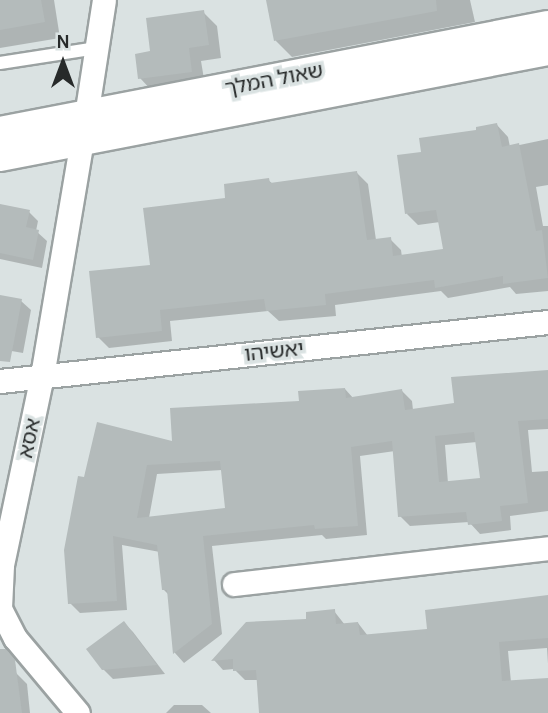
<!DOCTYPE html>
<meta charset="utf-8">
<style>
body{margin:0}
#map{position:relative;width:548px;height:713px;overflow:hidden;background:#dae2e2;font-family:Karla,"Noto Sans Hebrew",sans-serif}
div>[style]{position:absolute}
.shadow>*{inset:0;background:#0003}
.building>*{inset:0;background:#b4bbbb}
.roads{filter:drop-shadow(2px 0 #9ba2a2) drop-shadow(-2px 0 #9ba2a2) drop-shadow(0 2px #9ba2a2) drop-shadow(0 -2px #9ba2a2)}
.service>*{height:12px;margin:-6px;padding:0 6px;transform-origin:6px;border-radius:6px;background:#fff}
.minor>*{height:23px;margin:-11.5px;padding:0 11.5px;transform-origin:11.5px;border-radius:11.5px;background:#fff}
.tertiary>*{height:30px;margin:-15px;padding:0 15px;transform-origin:15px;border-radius:15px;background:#fff}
span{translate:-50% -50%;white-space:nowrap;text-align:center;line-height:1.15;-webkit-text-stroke:7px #dae2e2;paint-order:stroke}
.street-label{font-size:21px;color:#272a2a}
.north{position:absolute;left:28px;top:28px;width:70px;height:70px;-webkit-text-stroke:5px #dae2e2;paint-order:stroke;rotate:0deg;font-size:19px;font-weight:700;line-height:28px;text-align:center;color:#272a2a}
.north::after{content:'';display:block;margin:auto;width:24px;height:32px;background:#272a2a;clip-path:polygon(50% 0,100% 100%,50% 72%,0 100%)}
</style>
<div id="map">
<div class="shadow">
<div style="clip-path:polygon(0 0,54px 0,60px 38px,0 48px)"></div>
<div style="clip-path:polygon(268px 0,470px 0,475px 22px,292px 57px,276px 41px)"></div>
<div style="clip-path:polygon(203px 12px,217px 26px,221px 58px,201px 61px,205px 85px,153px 92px,140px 78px,152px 53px)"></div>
<div style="clip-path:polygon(497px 125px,508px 137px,510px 147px,548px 139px,548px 185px,536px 187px,543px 226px,548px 226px,548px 291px,516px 294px,510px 287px,448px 298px,441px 291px,335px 305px,336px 316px,279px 321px,268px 311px,170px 321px,172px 341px,109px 348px,98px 337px,152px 267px,227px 199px,268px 180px,273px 184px,357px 173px,368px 184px,376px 240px,390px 239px,401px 250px,402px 257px,445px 250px,440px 222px,418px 225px,407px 214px,423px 153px)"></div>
<div style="clip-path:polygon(0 206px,29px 212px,38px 221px,36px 231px,47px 241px,42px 268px,0 259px)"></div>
<div style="clip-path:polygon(0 297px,21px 301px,31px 310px,23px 353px,0 349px)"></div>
<div style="clip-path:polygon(evenodd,548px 371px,548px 429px,528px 430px,532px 472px,548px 471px,548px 511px,510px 516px,511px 530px,480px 534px,469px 522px,410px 526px,400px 516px,395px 451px,360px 456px,367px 535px,326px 539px,322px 535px,212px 546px,222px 634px,184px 663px,175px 653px,169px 595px,164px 590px,160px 552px,122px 545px,127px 610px,80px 613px,70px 603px,85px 479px,173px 443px,345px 389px,354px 399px,402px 391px,412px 401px,413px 410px,456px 404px,548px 371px,477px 442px,482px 480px,448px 483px,445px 445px,477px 442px,548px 371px,222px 470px,227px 509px,149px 518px,157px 474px,222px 470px)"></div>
<div style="clip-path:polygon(548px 596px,548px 664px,547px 648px,508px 651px,511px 682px,548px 680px,548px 713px,261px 713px,259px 680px,245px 680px,234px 669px,223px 670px,214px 660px,334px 611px,345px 625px,358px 623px,368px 636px,429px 630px)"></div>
<div style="clip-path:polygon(124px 623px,133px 632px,165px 674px,113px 679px,103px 669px)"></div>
<div style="clip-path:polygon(16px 673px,27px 684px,30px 713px,0 713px,0 675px)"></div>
<div style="clip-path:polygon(174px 705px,202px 705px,211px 713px,166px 713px)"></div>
</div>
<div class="building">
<div style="clip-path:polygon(0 0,41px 0,45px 22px,0 30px)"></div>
<div style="clip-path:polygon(266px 0,436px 0,437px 11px,274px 41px)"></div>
<div style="clip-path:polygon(204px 10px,209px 45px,189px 48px,192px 72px,138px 79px,135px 54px,150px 51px,146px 18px)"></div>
<div style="clip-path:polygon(497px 123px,502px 147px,519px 143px,536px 231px,542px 230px,548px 278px,503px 284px,503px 276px,435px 288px,434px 280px,325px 294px,326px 305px,266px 311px,264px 299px,160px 310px,162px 331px,96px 338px,89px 271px,150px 265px,143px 208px,225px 198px,224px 184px,269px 178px,270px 183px,357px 171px,367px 240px,391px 237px,393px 256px,443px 249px,436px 210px,405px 214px,397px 155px,421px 152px,419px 138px,476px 130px,476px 127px)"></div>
<div style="clip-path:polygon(0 204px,30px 210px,26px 227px,39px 230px,33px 260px,0 253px)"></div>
<div style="clip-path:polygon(0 295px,22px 299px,10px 362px,0 361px)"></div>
<div style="clip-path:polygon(evenodd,548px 370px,548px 419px,518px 421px,528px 503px,500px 506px,502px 521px,468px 525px,466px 512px,398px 517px,392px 441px,351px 447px,358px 526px,315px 529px,314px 525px,203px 536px,212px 624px,173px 654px,167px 590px,162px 590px,157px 545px,113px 536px,117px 601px,68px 604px,64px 550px,78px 476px,84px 477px,97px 422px,172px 441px,170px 408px,299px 401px,298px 391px,345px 388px,346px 398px,402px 389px,405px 410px,454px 403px,451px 377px,548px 370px,474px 432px,480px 478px,439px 482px,435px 436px,474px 432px,548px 370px,220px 461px,225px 508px,137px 518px,147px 465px,220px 461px)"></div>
<div style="clip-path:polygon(548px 595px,548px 638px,499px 642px,502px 681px,548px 678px,548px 713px,259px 713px,256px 670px,233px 671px,233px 659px,211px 661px,246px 622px,306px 619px,306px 612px,335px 609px,336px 624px,358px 622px,360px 635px,427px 629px,425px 610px)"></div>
<div style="clip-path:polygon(124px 621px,157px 665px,102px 670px,86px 649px)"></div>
<div style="clip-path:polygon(0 649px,6px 649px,15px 660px,22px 713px,0 713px)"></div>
</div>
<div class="roads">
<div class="service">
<div style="left:0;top:63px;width:98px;rotate:-8.8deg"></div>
</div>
<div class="minor">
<div style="left:86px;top:116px;width:117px;rotate:-81.2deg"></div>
<div style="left:0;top:381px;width:551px;rotate:-6.15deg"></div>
<div style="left:234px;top:584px;width:316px;rotate:-6.5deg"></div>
<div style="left:78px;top:713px;width:98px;rotate:-130deg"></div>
<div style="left:15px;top:638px;width:34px;rotate:-117deg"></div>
<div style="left:0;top:608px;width:43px;rotate:-87.3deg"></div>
<div style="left:2px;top:565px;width:193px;rotate:-78.1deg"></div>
<div style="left:42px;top:376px;width:239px;rotate:-80.4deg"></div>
</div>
<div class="tertiary">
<div style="left:0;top:132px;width:558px;rotate:-10.95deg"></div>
<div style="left:0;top:156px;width:558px;rotate:-10.95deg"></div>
</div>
</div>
<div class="street-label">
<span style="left:274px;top:79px;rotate:-11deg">שאול המלך</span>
<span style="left:274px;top:351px;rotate:-6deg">יאשיהו</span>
<span style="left:29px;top:438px;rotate:-78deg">אסא</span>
</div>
<div class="north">N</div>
</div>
